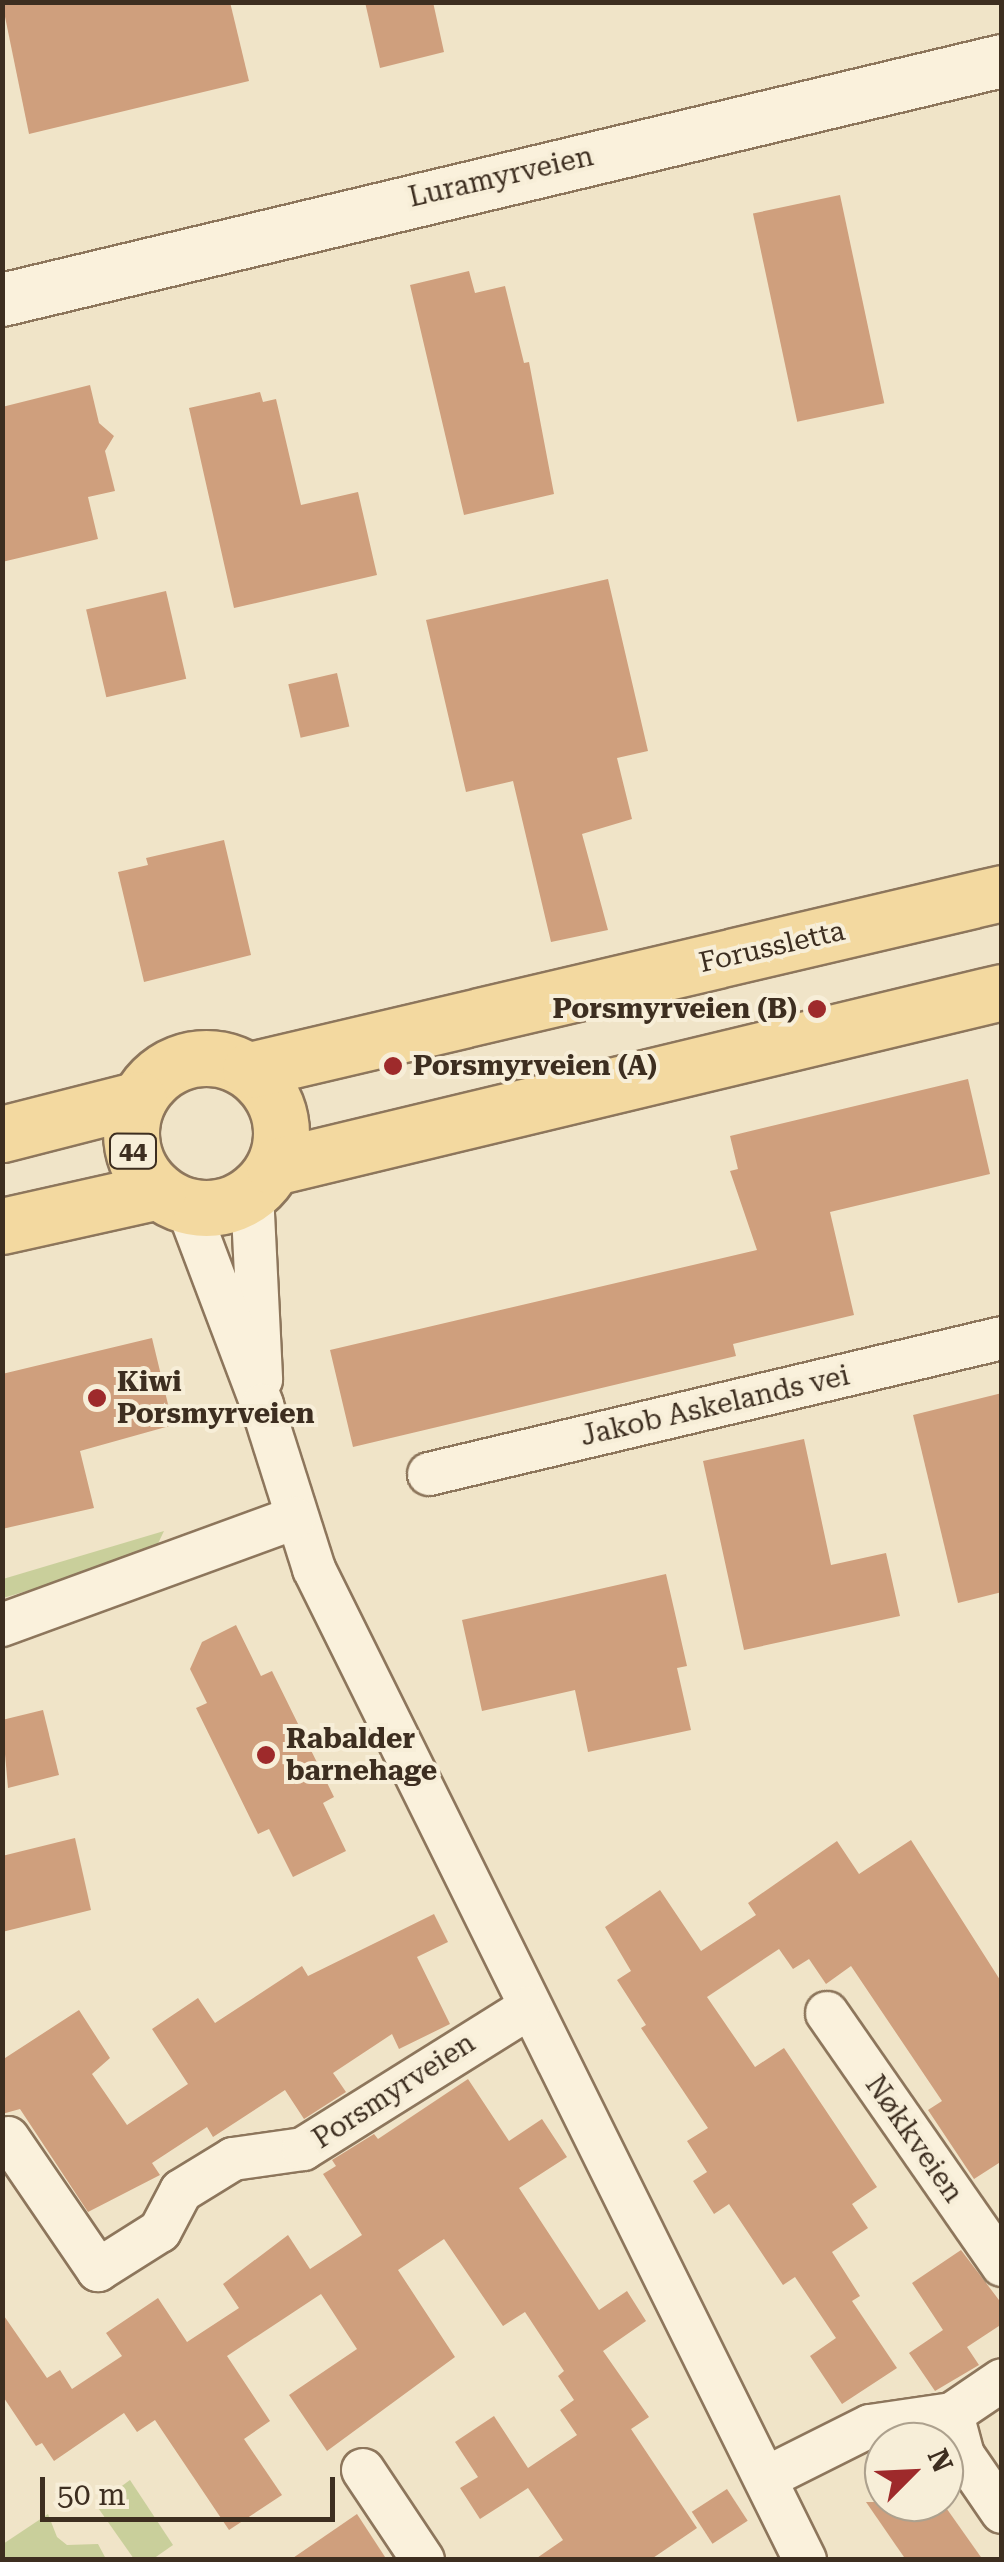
<!DOCTYPE html>
<meta charset="utf-8">
<style>
body{margin:0}
#map{position:relative;width:1004px;height:2562px;overflow:hidden;background:#f0e4c8;font-family:"Roboto Serif",serif}
div>[style]{position:absolute}
.green>*{inset:0;background:#c9cf9b}
.building>*{inset:0;background:#cf9f7d;transform-origin:0 0}
.roads{filter:drop-shadow(2px 0 #8d765c) drop-shadow(-2px 0 #8d765c) drop-shadow(0 2px #8d765c) drop-shadow(0 -2px #8d765c)}
.minor>*{height:42px;margin:-21px;padding:0 21px;transform-origin:21px;border-radius:21px;background:#faf1dc}
.tertiary>*{height:52px;margin:-26px;padding:0 26px;transform-origin:26px;border-radius:26px;background:#faf1dc}
.primary>*{height:55px;margin:-27.5px;padding:0 27.5px;transform-origin:27.5px;border-radius:27.5px;background:#f3d9a0}
.primary>.ring{margin:-27.5px;padding:0;box-sizing:content-box;background:none;border:55px solid #f3d9a0;border-radius:50%}
.dots>*{width:28px;height:28px;translate:-50% -50%;box-sizing:border-box;border:5px solid #f7eed8;border-radius:50%}
span{translate:-50% -50%;white-space:nowrap;text-align:center;line-height:1.15;-webkit-text-stroke:8px #f7eed8;paint-order:stroke}
.shield-label span{padding:2px 8px;background:#f7eed8;border:2px solid;border-radius:8px;-webkit-text-stroke-width:0}
.shield-label{font-size:25px;color:#3d2e20;font-weight:700}
.street-label{font-size:28px;color:#3d2e20}
.poi-label{font-size:28px;color:#3d2e20;font-weight:700}
.right{translate:-100% -50%;text-align:right}
.left{translate:0 -50%;text-align:left}
.frame{position:absolute;inset:0;border:5px solid #3d2e20;pointer-events:none}
.north{position:absolute;left:864px;top:2422px;width:100px;height:100px;box-sizing:border-box;background:#f7eed8;border:2px solid #ada18e;border-radius:50%;rotate:66deg;font-size:28px;font-weight:700;line-height:40px;text-align:center;color:#3d2e20}
.north::after{content:'';display:block;margin:auto;width:35px;height:45px;background:#9e2a2b;clip-path:polygon(50% 0,100% 100%,50% 72%,0 100%)}
.scale{position:absolute;left:40px;top:2477px;width:295px;height:45px;box-sizing:border-box;border:5px solid #3d2e20;border-top:0;padding-left:12px;font-size:30px;line-height:35px;white-space:nowrap;color:#3d2e20;-webkit-text-stroke:8px #f7eed8;paint-order:stroke}
</style>
<div id="map">
<div class="green">
<div style="clip-path:polygon(164px 1531px,153px 1554px,3px 1598px,3px 1579px)"></div>
<div style="clip-path:polygon(130px 2480px,173px 2545px,153px 2559px,134px 2559px,96px 2505px)"></div>
<div style="clip-path:polygon(48px 2514px,57px 2537px,67px 2545px,98px 2544px,106px 2559px,3px 2559px,3px 2544px)"></div>
</div>
<div class="building">
<div style="clip-path:polygon(2px 2px,230px 2px,249px 81px,29px 134px)"></div>
<div style="clip-path:polygon(365px 2px,433px 2px,444px 52px,380px 68px)"></div>
<div style="left:840px;top:195px;width:213px;height:89px;rotate:78deg"></div>
<div style="clip-path:polygon(469px 271px,475px 293px,505px 286px,524px 363px,529px 362px,554px 494px,464px 515px,410px 285px)"></div>
<div style="clip-path:polygon(90px 385px,99px 423px,114px 436px,105px 451px,115px 491px,88px 497px,98px 539px,2px 562px,2px 407px)"></div>
<div style="clip-path:polygon(260px 392px,263px 402px,276px 399px,301px 505px,358px 492px,377px 575px,234px 608px,189px 408px)"></div>
<div style="clip-path:polygon(608px 579px,648px 751px,617px 758px,632px 819px,582px 834px,608px 930px,551px 942px,513px 781px,466px 792px,426px 620px)"></div>
<div style="left:166px;top:591px;width:90px;height:82px;rotate:77deg"></div>
<div style="left:337px;top:673px;width:55px;height:50px;rotate:77deg"></div>
<div style="clip-path:polygon(224px 840px,251px 955px,144px 982px,118px 872px,148px 865px,146px 858px)"></div>
<div style="clip-path:polygon(968px 1079px,990px 1174px,830px 1212px,854px 1315px,733px 1344px,736px 1356px,353px 1447px,330px 1350px,757px 1250px,730px 1171px,738px 1169px,730px 1136px)"></div>
<div style="clip-path:polygon(152px 1338px,173px 1425px,80px 1451px,94px 1508px,2px 1529px,2px 1374px)"></div>
<div style="clip-path:polygon(1002px 1393px,1002px 1592px,958px 1603px,913px 1415px)"></div>
<div style="clip-path:polygon(804px 1439px,831px 1565px,886px 1553px,900px 1616px,744px 1650px,703px 1461px)"></div>
<div style="clip-path:polygon(666px 1574px,687px 1666px,677px 1668px,691px 1730px,588px 1752px,575px 1690px,482px 1711px,462px 1620px)"></div>
<div style="clip-path:polygon(236px 1625px,261px 1676px,272px 1671px,334px 1797px,323px 1803px,346px 1851px,293px 1877px,269px 1829px,258px 1834px,196px 1708px,207px 1703px,190px 1669px,202px 1642px)"></div>
<div style="clip-path:polygon(43px 1710px,59px 1775px,8px 1788px,2px 1720px)"></div>
<div style="clip-path:polygon(75px 1838px,91px 1910px,2px 1932px,2px 1856px)"></div>
<div style="clip-path:polygon(911px 1840px,1002px 1983px,1002px 2161px,974px 2179px,928px 2110px,942px 2101px,851px 1966px,826px 1984px,809px 1959px,793px 1969px,779px 1949px,707px 1997px,755px 2067px,784px 2048px,877px 2187px,852px 2204px,868px 2228px,832px 2252px,860px 2296px,852px 2301px,897px 2368px,842px 2404px,810px 2356px,836px 2338px,795px 2277px,783px 2285px,729px 2204px,714px 2214px,693px 2181px,707px 2172px,687px 2141px,708px 2128px,641px 2028px,646px 2025px,617px 1980px,631px 1971px,605px 1927px,660px 1890px,701px 1951px,756px 1915px,748px 1903px,837px 1841px,859px 1874px)"></div>
<div style="clip-path:polygon(434px 1914px,448px 1942px,417px 1957px,450px 2024px,399px 2049px,392px 2034px,333px 2073px,346px 2092px,304px 2119px,285px 2090px,213px 2137px,207px 2127px,152px 2163px,160px 2175px,88px 2212px,20px 2109px,2px 2114px,2px 2060px,79px 2010px,110px 2058px,92px 2074px,127px 2125px,188px 2084px,152px 2029px,198px 1998px,215px 2023px,302px 1966px,308px 1976px)"></div>
<div style="clip-path:polygon(468px 2079px,509px 2141px,542px 2119px,567px 2157px,519px 2188px,599px 2310px,627px 2291px,646px 2321px,603px 2351px,649px 2417px,631px 2429px,697px 2528px,650px 2560px,534px 2560px,563px 2540px,528px 2488px,480px 2519px,460px 2488px,478px 2477px,455px 2442px,494px 2416px,528px 2468px,577px 2435px,560px 2410px,574px 2400px,558px 2376px,564px 2371px,525px 2312px,503px 2326px,444px 2239px,398px 2270px,455px 2357px,327px 2451px,289px 2395px,357px 2349px,321px 2294px,227px 2356px,270px 2421px,244px 2439px,282px 2495px,229px 2530px,155px 2420px,137px 2432px,124px 2413px,54px 2461px,42px 2443px,36px 2446px,2px 2395px,2px 2313px,47px 2378px,60px 2370px,72px 2389px,122px 2356px,106px 2333px,158px 2298px,187px 2342px,239px 2308px,223px 2284px,288px 2235px,310px 2269px,362px 2235px,323px 2174px,336px 2166px,332px 2160px,374px 2134px,378px 2139px)"></div>
<div style="clip-path:polygon(961px 2250px,1002px 2304px,1002px 2324px,967px 2347px,979px 2365px,935px 2391px,909px 2353px,943px 2330px,912px 2283px)"></div>
<div style="left:727px;top:2489px;width:38px;height:42px;rotate:57deg"></div>
<div style="clip-path:polygon(866px 2502px,942px 2502px,983px 2560px,906px 2560px)"></div>
<div style="clip-path:polygon(357px 2514px,387px 2560px,290px 2560px)"></div>
</div>
<div class="roads">
<div class="minor">
<div style="left:252px;top:1193px;width:187px;rotate:87.2deg"></div>
<div style="left:187px;top:1206px;width:213px;rotate:69.3deg"></div>
<div style="left:262px;top:1405px;width:172px;rotate:72.4deg"></div>
<div style="left:314px;top:1569px;width:1106px;rotate:63.64deg"></div>
<div style="left:429px;top:1474px;width:589px;rotate:-13.35deg"></div>
<div style="left:2px;top:1625px;width:311px;rotate:-20.1deg"></div>
<div style="left:827px;top:2013px;width:307px;rotate:55.2deg"></div>
<div style="left:8px;top:2138px;width:160px;rotate:55.7deg"></div>
<div style="left:98px;top:2270px;width:73px;rotate:-32.2deg"></div>
<div style="left:160px;top:2231px;width:45px;rotate:-62.3deg"></div>
<div style="left:181px;top:2191px;width:61px;rotate:-31.6deg"></div>
<div style="left:233px;top:2159px;width:71px;rotate:-8.1deg"></div>
<div style="left:303px;top:2149px;width:266px;rotate:-32deg"></div>
<div style="left:952px;top:2414px;width:42px;rotate:75deg"></div>
<div style="left:963px;top:2455px;width:69px;rotate:55.6deg"></div>
<div style="left:363px;top:2470px;width:108px;rotate:56.3deg"></div>
<div style="left:766px;top:2478px;width:116px;rotate:-26.6deg"></div>
<div style="left:870px;top:2426px;width:83px;rotate:-8.3deg"></div>
<div style="left:952px;top:2414px;width:60px;rotate:-34.2deg"></div>
</div>
<div class="tertiary">
<div style="left:2px;top:300px;width:1028px;rotate:-13.44deg"></div>
</div>
<div class="primary">
<div class="ring" style="left:131px;top:1058px;width:95px;height:95px"></div>
<div style="left:250px;top:1070px;width:773px;rotate:-13.24deg"></div>
<div style="left:2px;top:1134px;width:141px;rotate:-14.3deg"></div>
<div style="left:274px;top:1167px;width:749px;rotate:-13.52deg"></div>
<div style="left:2px;top:1226px;width:160px;rotate:-12.6deg"></div>
</div>
</div>
<div class="dots">
<div style="left:817px;top:1009px;background:#9e2a2b"></div>
<div style="left:393px;top:1066px;background:#9e2a2b"></div>
<div style="left:97px;top:1398px;background:#9e2a2b"></div>
<div style="left:266px;top:1755px;background:#9e2a2b"></div>
</div>
<div class="shield-label">
<span style="left:133px;top:1151px">44</span>
</div>
<div class="street-label">
<span style="left:501px;top:177px;rotate:-13deg">Luramyrveien</span>
<span style="left:772px;top:947px;rotate:-13deg">Forussletta</span>
<span style="left:715px;top:1406px;rotate:-13deg">Jakob Askelands vei</span>
<span style="left:394px;top:2091px;rotate:-33deg">Porsmyrveien</span>
<span style="left:914px;top:2139px;rotate:55deg">Nøkkveien</span>
</div>
<div class="poi-label">
<span class="right" style="left:797px;top:1009px">Porsmyrveien (B)</span>
<span class="left" style="left:413px;top:1066px">Porsmyrveien (A)</span>
<span class="left" style="left:117px;top:1398px">Kiwi<br>Porsmyrveien</span>
<span class="left" style="left:286px;top:1755px">Rabalder<br>barnehage</span>
</div>
<div class="frame"></div>
<div class="north">N</div>
<div class="scale">50 m</div>
</div>
